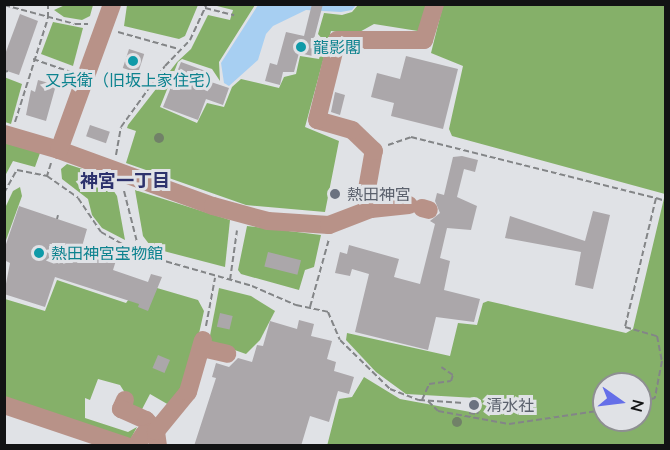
<!DOCTYPE html>
<meta charset="utf-8">
<style>
body{margin:0}
#map{position:relative;width:670px;height:450px;overflow:hidden;background:#e0e2e6;font-family:Mulish,"Noto Sans JP",sans-serif}
div>[style]{position:absolute}
.forest>*{inset:0;background:#85b069}
.water>*{inset:0;background:#a7cff2}
.building>*{inset:0;background:#aba7aa;transform-origin:0 0}
.path>*{height:2px;margin-top:-1px;transform-origin:0;background:repeating-linear-gradient(90deg,#838587 0 6px,transparent 0 9px)}
.minor>*{height:18px;margin:-9px;padding:0 9px;transform-origin:9px;border-radius:9px;background:#b89288}
.trees>*{width:10px;height:10px;margin:-5px;border-radius:50%;background:#718168}
.dots>*{width:16px;height:16px;translate:-50% -50%;box-sizing:border-box;border:3px solid #e0e2e6;border-radius:50%}
span{translate:-50% -50%;white-space:nowrap;text-align:center;line-height:1.15;-webkit-text-stroke:6px #e0e2e6;paint-order:stroke}
.culture-label{font-size:16px;color:#0d838f}
.left{translate:0 -50%;text-align:left}
.worship-label{font-size:16px;color:#5b616d}
.neighbourhood-label{font-size:18px;color:#2d326d;font-weight:700}
.frame{position:absolute;inset:0;border:6px solid #121314;pointer-events:none}
.north{position:absolute;left:592px;top:372px;width:60px;height:60px;box-sizing:border-box;background:#e0e2e6;border:2px solid #8e8f92;border-radius:50%;rotate:104deg;font-size:16px;font-weight:700;line-height:24px;text-align:center;color:#121314}
.north::after{content:'';display:block;margin:auto;width:21px;height:27px;background:#656fe8;clip-path:polygon(50% 0,100% 100%,50% 72%,0 100%)}
</style>
<div id="map">
<div class="forest">
<div style="clip-path:polygon(65px 5px,65px 4px,93px 5px,90px 16px,82px 20px,64px 17px,54px 10px)"></div>
<div style="clip-path:polygon(127px 5px,127px 4px,198px 5px,185px 36px,179px 39px,124px 26px)"></div>
<div style="clip-path:polygon(213px 5px,255px 5px,219px 62px,220px 81px,212px 69px,182px 59px,178px 62px,160px 107px,197px 123px,207px 103px,224px 107px,232px 87px,241px 79px,279px 88px,284px 77px,296px 74px,300px 56px,319px 59px,324px 41px,318px 34px,324px 13px,342px 15px,352px 12px,358px 5px,427px 5px,418px 31px,374px 24px,356px 34px,331px 31px,305px 127px,339px 141px,325px 212px,246px 205px,126px 163px,136px 131px,127px 128px,128px 125px,177px 62px,191px 49px,208px 15px,230px 20px,233px 10px)"></div>
<div style="clip-path:polygon(evenodd,443px 5px,665px 5px,665px 445px,327px 446px,339px 399px,352px 397px,364px 377px,400px 399px,476px 413px,481px 409px,481px 400px,476px 398px,406px 394px,376px 372px,346px 340px,347px 333px,450px 356px,458px 323px,477px 325px,483px 303px,488px 301px,626px 333px,633px 329px,665px 194px,452px 136px,449px 129px,463px 66px,431px 53px,443px 5px,604px 384px,640px 384px,640px 420px,604px 420px,604px 384px)"></div>
<div style="clip-path:polygon(53px 22px,83px 28px,73px 66px,41px 54px)"></div>
<div style="clip-path:polygon(4px 77px,22px 84px,11px 124px,5px 122px)"></div>
<div style="clip-path:polygon(5px 143px,40px 153px,35px 167px,13px 161px,5px 176px)"></div>
<div style="clip-path:polygon(67px 164px,104px 176px,117px 196px,125px 240px,102px 228px,92px 215px,88px 199px,62px 179px,61px 169px)"></div>
<div style="clip-path:polygon(20px 187px,22px 196px,5px 243px,5px 208px,13px 191px)"></div>
<div style="clip-path:polygon(135px 190px,230px 220px,225px 267px,152px 248px,143px 236px)"></div>
<div style="clip-path:polygon(247px 226px,321px 235px,314px 267px,305px 270px,299px 290px,241px 274px,238px 270px)"></div>
<div style="clip-path:polygon(57px 280px,126px 303px,137px 288px,157px 288px,198px 300px,204px 311px,194px 356px,182px 387px,169px 405px,150px 394px,139px 415px,120px 385px,98px 379px,90px 400px,85px 398px,85px 418px,128px 432px,137px 427px,129px 442px,5px 400px,5px 299px,45px 311px)"></div>
<div style="clip-path:polygon(219px 288px,251px 296px,275px 311px,260px 340px,246px 354px,209px 341px)"></div>
</div>
<div class="water">
<div style="clip-path:polygon(258px 5px,356px 5px,352px 10px,341px 12px,306px 10px,273px 26px,266px 34px,258px 60px,229px 86px,224px 83px,221px 63px)"></div>
</div>
<div class="building">
<div style="clip-path:polygon(312px 4px,323px 4px,314px 39px,322px 40px,317px 57px,299px 53px,294px 72px,283px 72px,280px 85px,265px 81px,270px 63px,277px 65px,286px 32px,304px 36px)"></div>
<div style="clip-path:polygon(20px 14px,38px 21px,19px 75px,4px 70px,4px 57px)"></div>
<div style="left:129px;top:49px;width:16px;height:20px;rotate:18deg"></div>
<div style="clip-path:polygon(406px 56px,458px 69px,443px 129px,391px 116px,394px 103px,371px 97px,377px 73px,400px 79px)"></div>
<div style="clip-path:polygon(181px 62px,211px 73px,208px 81px,229px 88px,223px 105px,206px 99px,198px 120px,163px 107px)"></div>
<div style="clip-path:polygon(38px 80px,56px 85px,46px 121px,26px 115px,31px 90px,35px 92px)"></div>
<div style="clip-path:polygon(335px 92px,345px 95px,340px 115px,331px 112px)"></div>
<div style="left:90px;top:125px;width:21px;height:12px;rotate:19deg"></div>
<div style="clip-path:polygon(462px 156px,478px 160px,475px 172px,464px 169px,457px 197px,477px 206px,471px 230px,447px 228px,440px 258px,450px 261px,444px 290px,480px 299px,474px 322px,436px 317px,428px 350px,355px 332px,369px 274px,352px 269px,350px 276px,335px 273px,340px 252px,347px 254px,349px 245px,399px 259px,394px 277px,420px 284px,435px 224px,430px 221px,440px 213px,435px 201px,437px 193px,444px 195px,453px 157px)"></div>
<div style="clip-path:polygon(19px 206px,87px 229px,83px 243px,118px 254px,113px 270px,148px 282px,151px 274px,162px 277px,148px 311px,138px 307px,139px 304px,55px 277px,45px 307px,4px 294px,10px 263px,4px 260px,4px 250px)"></div>
<div style="clip-path:polygon(593px 211px,610px 215px,593px 289px,575px 285px,581px 252px,505px 238px,510px 216px,585px 241px)"></div>
<div style="left:268px;top:252px;width:34px;height:15px;rotate:14deg"></div>
<div style="left:220px;top:313px;width:13px;height:14px;rotate:13deg"></div>
<div style="clip-path:polygon(299px 320px,314px 324px,311px 336px,332px 341px,327px 359px,336px 362px,334px 371px,354px 377px,349px 394px,338px 391px,329px 422px,310px 416px,301px 446px,194px 446px,216px 378px,212px 377px,216px 363px,229px 367px,238px 358px,252px 362px,257px 345px,263px 346px,270px 321px,297px 329px)"></div>
<div style="left:158px;top:355px;width:13px;height:14px;rotate:23deg"></div>
</div>
<div class="path">
<div style="left:4px;top:5px;width:73px;rotate:15deg"></div>
<div style="left:75px;top:24px;width:13px"></div>
<div style="left:205px;top:8px;width:30px;rotate:14deg"></div>
<div style="left:118px;top:32px;width:63px;rotate:15.6deg"></div>
<div style="left:33px;top:59px;width:39px;rotate:19deg"></div>
<div style="left:4px;top:72px;width:4px;rotate:-14deg"></div>
<div style="left:15px;top:122px;width:109px;rotate:-72.4deg"></div>
<div style="left:48px;top:18px;width:14px;rotate:-90deg"></div>
<div style="left:388px;top:145px;width:24px;rotate:-19deg"></div>
<div style="left:411px;top:137px;width:252px;rotate:14deg"></div>
<div style="left:656px;top:198px;width:133px;rotate:103.5deg"></div>
<div style="left:625px;top:327px;width:33px;rotate:16deg"></div>
<div style="left:657px;top:336px;width:25px;rotate:79deg"></div>
<div style="left:662px;top:361px;width:38px;rotate:101deg"></div>
<div style="left:655px;top:398px;width:16px;rotate:165deg"></div>
<div style="left:116px;top:155px;width:28px;rotate:-80deg"></div>
<div style="left:121px;top:127px;width:75px;rotate:-54.2deg"></div>
<div style="left:165px;top:66px;width:36px;rotate:-46deg"></div>
<div style="left:190px;top:40px;width:40px;rotate:-65deg"></div>
<div style="left:51px;top:163px;width:14px;rotate:107deg"></div>
<div style="left:47px;top:176px;width:38px;rotate:35deg"></div>
<div style="left:78px;top:198px;width:41px;rotate:55.9deg"></div>
<div style="left:101px;top:232px;width:45px;rotate:29.4deg"></div>
<div style="left:124px;top:191px;width:65px;rotate:75.7deg"></div>
<div style="left:140px;top:254px;width:116px;rotate:15.9deg"></div>
<div style="left:252px;top:286px;width:48px;rotate:23.4deg"></div>
<div style="left:296px;top:305px;width:33px;rotate:12deg"></div>
<div style="left:328px;top:312px;width:30px;rotate:67deg"></div>
<div style="left:340px;top:340px;width:70px;rotate:44.4deg"></div>
<div style="left:390px;top:389px;width:31px;rotate:21deg"></div>
<div style="left:419px;top:400px;width:45px;rotate:3.8deg"></div>
<div style="left:4px;top:193px;width:26px;rotate:-61deg"></div>
<div style="left:17px;top:170px;width:31px;rotate:11deg"></div>
<div style="left:656px;top:198px;width:10px;rotate:17deg"></div>
<div style="left:57px;top:219px;width:4px;rotate:-76deg"></div>
<div style="left:230px;top:280px;width:50px;rotate:-82deg"></div>
<div style="left:310px;top:307px;width:71px;rotate:-74.4deg"></div>
<div style="left:206px;top:326px;width:49px;rotate:-79.4deg"></div>
<div style="left:422px;top:400px;width:17px;rotate:-66deg"></div>
<div style="left:429px;top:384px;width:22px;rotate:-8deg"></div>
<div style="left:451px;top:381px;width:6px;rotate:-72deg"></div>
<div style="left:453px;top:375px;width:14px;rotate:-146deg"></div>
<div style="left:428px;top:401px;width:14px;rotate:45deg"></div>
<div style="left:438px;top:411px;width:72px;rotate:10.4deg"></div>
<div style="left:509px;top:424px;width:96px;rotate:-8.4deg"></div>
<div style="left:469px;top:413px;width:8px;rotate:7deg"></div>
<div style="left:477px;top:414px;width:8px;rotate:-67deg"></div>
</div>
<div class="minor">
<div style="left:4px;top:134px;width:57px;rotate:16.2deg"></div>
<div style="left:59px;top:150px;width:164px;rotate:20deg"></div>
<div style="left:213px;top:206px;width:57px;rotate:15.3deg"></div>
<div style="left:268px;top:221px;width:61px;rotate:3.8deg"></div>
<div style="left:329px;top:225px;width:45px;rotate:-20.9deg"></div>
<div style="left:371px;top:209px;width:38px;rotate:-6deg"></div>
<div style="left:59px;top:150px;width:155px;rotate:-70deg"></div>
<div style="left:422px;top:208px;width:7px;rotate:16deg"></div>
<div style="left:371px;top:209px;width:20px;rotate:-101deg"></div>
<div style="left:367px;top:189px;width:39px;rotate:-80deg"></div>
<div style="left:374px;top:151px;width:30px;rotate:-136deg"></div>
<div style="left:352px;top:130px;width:36px;rotate:-164deg"></div>
<div style="left:317px;top:120px;width:82px;rotate:-76deg"></div>
<div style="left:337px;top:40px;width:87px"></div>
<div style="left:424px;top:40px;width:38px;rotate:-73deg"></div>
<div style="left:202px;top:348px;width:26px;rotate:13deg"></div>
<div style="left:125px;top:400px;width:10px;rotate:114deg"></div>
<div style="left:121px;top:409px;width:27px;rotate:24deg"></div>
<div style="left:146px;top:420px;width:15px;rotate:48deg"></div>
<div style="left:156px;top:431px;width:12px;rotate:166deg"></div>
<div style="left:144px;top:434px;width:14px;rotate:124deg"></div>
<div style="left:4px;top:405px;width:129px;rotate:18.6deg"></div>
<div style="left:158px;top:446px;width:15px;rotate:-98deg"></div>
<div style="left:156px;top:431px;width:50px;rotate:-50.6deg"></div>
<div style="left:188px;top:392px;width:54px;rotate:-73.9deg"></div>
</div>
<div class="trees">
<div style="left:159px;top:138px"></div>
<div style="left:457px;top:422px"></div>
</div>
<div class="dots">
<div style="left:301px;top:47px;background:#0f9aa8"></div>
<div style="left:133px;top:61px;background:#0f9aa8"></div>
<div style="left:335px;top:194px;background:#6b7280"></div>
<div style="left:39px;top:253px;background:#0f9aa8"></div>
<div style="left:474px;top:405px;background:#6b7280"></div>
</div>
<div class="culture-label">
<span class="left" style="left:313px;top:47px">龍影閣</span>
<span style="left:133px;top:80px">又兵衛（旧坂上家住宅）</span>
<span class="left" style="left:51px;top:253px">熱田神宮宝物館</span>
</div>
<div class="worship-label">
<span class="left" style="left:347px;top:194px">熱田神宮</span>
<span class="left" style="left:486px;top:405px">清水社</span>
</div>
<div class="neighbourhood-label">
<span style="left:125px;top:181px">神宮一丁目</span>
</div>
<div class="frame"></div>
<div class="north">N</div>
</div>
